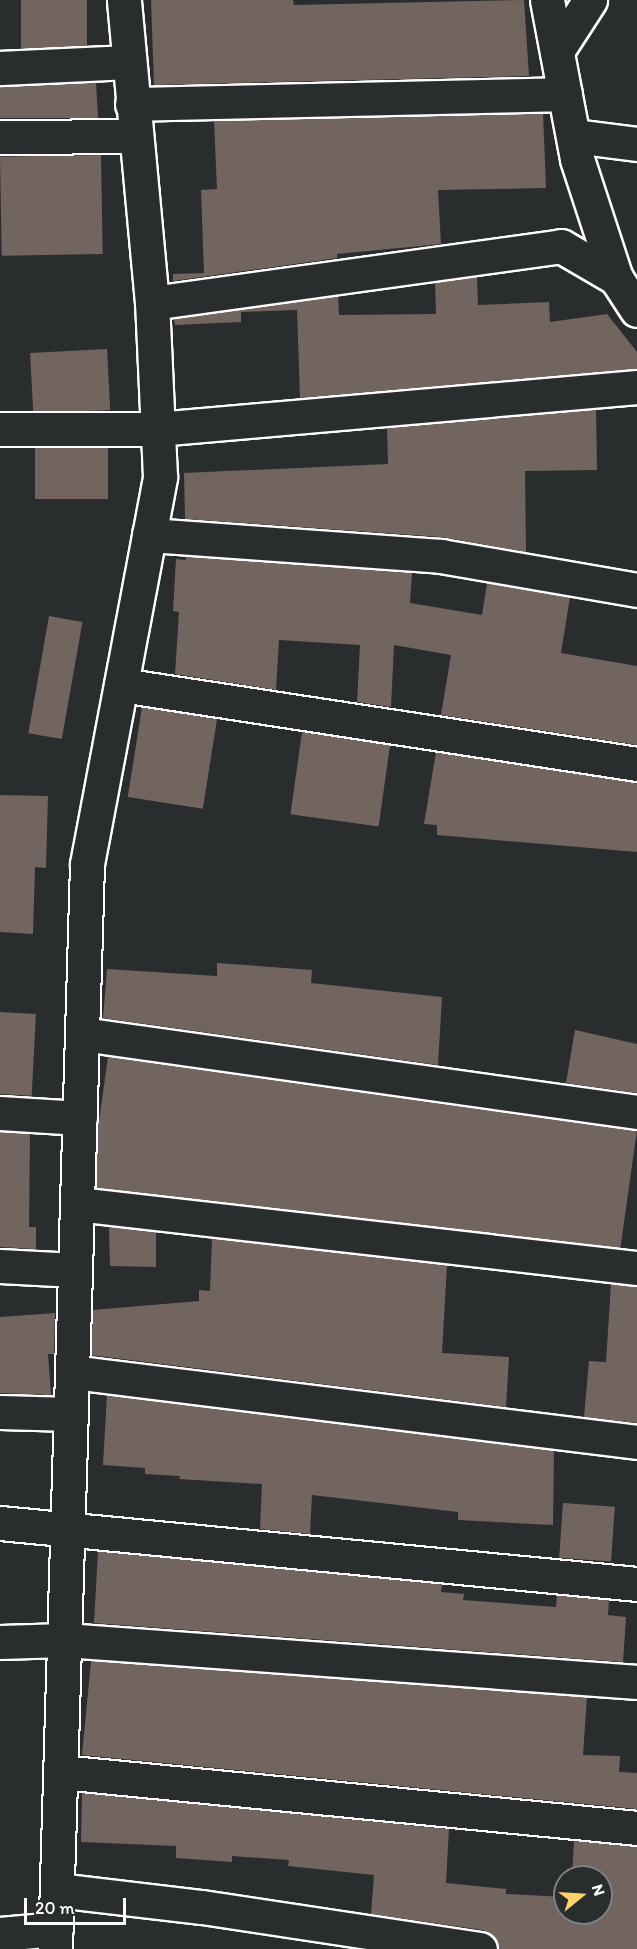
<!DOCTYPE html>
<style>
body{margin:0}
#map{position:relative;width:637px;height:1949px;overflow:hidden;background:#2a2d2e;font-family:Itim,sans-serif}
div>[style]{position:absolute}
.building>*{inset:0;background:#72655f;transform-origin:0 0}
.roads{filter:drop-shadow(2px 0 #fff) drop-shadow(-2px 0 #fff) drop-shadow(0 2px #fff) drop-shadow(0 -2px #fff)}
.minor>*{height:33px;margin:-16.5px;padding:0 16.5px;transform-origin:16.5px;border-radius:16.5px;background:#2a2d2e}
span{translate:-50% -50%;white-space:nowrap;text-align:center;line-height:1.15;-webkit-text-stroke:4.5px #2a2d2e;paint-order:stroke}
.north{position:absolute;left:553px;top:1865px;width:60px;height:60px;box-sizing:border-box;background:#2a2d2e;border:2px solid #7f8182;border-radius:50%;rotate:72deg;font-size:16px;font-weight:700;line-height:24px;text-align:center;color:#fff}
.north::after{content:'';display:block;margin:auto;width:21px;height:27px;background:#ffd166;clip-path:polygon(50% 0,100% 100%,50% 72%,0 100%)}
.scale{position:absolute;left:24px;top:1898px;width:102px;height:27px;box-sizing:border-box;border:3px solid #fff;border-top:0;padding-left:8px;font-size:18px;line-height:21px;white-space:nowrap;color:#fff;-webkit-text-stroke:4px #2a2d2e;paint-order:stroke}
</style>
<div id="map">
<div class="building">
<div style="left:21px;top:0;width:66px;height:48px"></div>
<div style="clip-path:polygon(151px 0,293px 0,294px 5px,524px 0,529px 76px,154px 85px)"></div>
<div style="clip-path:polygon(96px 82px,98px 118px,0 118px,0 87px)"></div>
<div style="clip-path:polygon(543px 113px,546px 188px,438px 190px,441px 244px,337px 254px,337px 258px,173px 281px,173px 274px,204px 273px,201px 190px,217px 189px,214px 121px)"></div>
<div style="left:101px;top:155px;width:99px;height:101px;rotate:89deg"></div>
<div style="clip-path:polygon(477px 277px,478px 305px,549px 302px,550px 322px,607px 314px,637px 352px,637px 369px,300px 398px,297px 310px,241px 312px,241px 322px,175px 325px,174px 319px,338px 296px,339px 315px,436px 314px,435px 283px)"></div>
<div style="left:107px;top:349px;width:61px;height:77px;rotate:87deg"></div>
<div style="clip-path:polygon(596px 409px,597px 470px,525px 471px,526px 552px,442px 537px,185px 519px,184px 473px,388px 464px,387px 428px)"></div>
<div style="left:35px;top:448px;width:73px;height:51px"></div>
<div style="clip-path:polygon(186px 556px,412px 573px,410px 603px,482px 615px,487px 583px,570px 597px,561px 653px,637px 666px,637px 745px,441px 715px,451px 655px,394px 645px,391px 707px,357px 702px,360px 645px,279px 640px,276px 690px,175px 674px,179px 612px,173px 611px,176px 559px,186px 560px)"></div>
<div style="left:49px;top:616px;width:34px;height:119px;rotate:10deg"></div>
<div style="left:142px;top:707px;width:76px;height:91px;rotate:9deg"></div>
<div style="left:302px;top:732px;width:89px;height:83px;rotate:8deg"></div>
<div style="clip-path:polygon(436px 752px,637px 782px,637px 852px,437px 835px,437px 825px,424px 824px)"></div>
<div style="clip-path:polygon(0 795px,48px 796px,46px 868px,35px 867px,33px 934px,0 932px)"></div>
<div style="clip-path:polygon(217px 963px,312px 970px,311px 983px,442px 997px,438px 1065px,103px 1018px,107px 969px,217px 976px)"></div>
<div style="left:0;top:1012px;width:36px;height:82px;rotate:3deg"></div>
<div style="clip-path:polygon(575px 1030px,637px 1044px,637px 1093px,566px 1083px)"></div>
<div style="left:108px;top:1057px;width:534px;height:131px;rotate:8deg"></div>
<div style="clip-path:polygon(0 1132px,30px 1134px,29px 1227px,36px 1227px,36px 1249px,0 1247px)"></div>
<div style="clip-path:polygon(109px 1227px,156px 1232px,156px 1267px,110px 1266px)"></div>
<div style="clip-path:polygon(212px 1238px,447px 1265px,442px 1353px,509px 1357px,506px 1407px,91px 1355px,93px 1310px,199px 1301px,199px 1290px,210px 1291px)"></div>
<div style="clip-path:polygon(611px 1284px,637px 1286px,637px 1423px,584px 1417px,589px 1361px,606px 1362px)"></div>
<div style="clip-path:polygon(55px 1313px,54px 1354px,48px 1354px,51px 1395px,0 1393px,0 1317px)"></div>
<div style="clip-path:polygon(107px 1395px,554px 1451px,553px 1525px,458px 1520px,458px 1512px,312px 1495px,310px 1534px,260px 1529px,262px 1484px,179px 1479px,180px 1476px,145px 1474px,145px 1468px,103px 1465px)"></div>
<div style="left:563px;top:1503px;width:52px;height:55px;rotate:4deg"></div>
<div style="clip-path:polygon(98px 1551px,442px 1584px,441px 1592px,464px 1594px,463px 1600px,556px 1607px,557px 1595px,609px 1600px,608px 1615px,626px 1617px,623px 1662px,94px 1623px)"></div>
<div style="clip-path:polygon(91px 1661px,587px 1697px,583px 1755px,620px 1756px,619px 1772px,637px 1773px,637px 1809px,82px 1755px)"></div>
<div style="clip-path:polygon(82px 1793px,449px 1829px,446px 1883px,506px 1889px,506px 1894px,565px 1897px,565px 1913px,601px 1913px,601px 1877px,572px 1877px,574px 1841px,637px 1846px,637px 1949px,498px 1949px,492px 1935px,483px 1930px,371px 1914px,374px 1875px,288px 1866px,289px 1860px,232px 1856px,232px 1862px,176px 1858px,176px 1846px,81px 1842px)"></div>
</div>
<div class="roads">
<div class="minor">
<div style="left:547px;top:0;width:162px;rotate:79.3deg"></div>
<div style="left:577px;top:159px;width:125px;rotate:71.9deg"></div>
<div style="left:616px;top:278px;width:38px;rotate:57deg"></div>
<div style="left:557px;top:51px;width:61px;rotate:-57.1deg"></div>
<div style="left:0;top:68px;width:129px;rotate:-2.7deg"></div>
<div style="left:132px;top:104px;width:433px;rotate:-1.3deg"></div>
<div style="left:574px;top:136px;width:64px;rotate:7.2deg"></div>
<div style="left:0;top:137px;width:135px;rotate:-0.4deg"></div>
<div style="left:152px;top:303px;width:413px;rotate:-7.9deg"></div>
<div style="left:561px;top:246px;width:64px;rotate:30.2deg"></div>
<div style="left:0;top:429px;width:157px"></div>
<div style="left:157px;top:429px;width:482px;rotate:-5deg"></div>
<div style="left:149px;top:535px;width:293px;rotate:4.1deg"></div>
<div style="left:441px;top:556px;width:199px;rotate:9.8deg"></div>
<div style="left:121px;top:685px;width:522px;rotate:8.7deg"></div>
<div style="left:82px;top:1034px;width:560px;rotate:8deg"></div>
<div style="left:0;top:1113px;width:80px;rotate:3.6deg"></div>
<div style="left:77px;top:1204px;width:564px;rotate:6.52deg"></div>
<div style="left:0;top:1266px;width:75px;rotate:3.1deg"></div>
<div style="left:72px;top:1372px;width:569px;rotate:7.06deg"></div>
<div style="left:0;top:1412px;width:71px;rotate:1.6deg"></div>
<div style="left:0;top:1523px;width:640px;rotate:5.47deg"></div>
<div style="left:0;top:1642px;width:65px;rotate:-1.8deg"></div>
<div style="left:65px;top:1640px;width:574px;rotate:4.2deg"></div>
<div style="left:61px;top:1772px;width:579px;rotate:5.55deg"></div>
<div style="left:57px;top:1890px;width:146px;rotate:6.7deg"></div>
<div style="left:202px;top:1907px;width:281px;rotate:8.6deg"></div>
<div style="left:0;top:1934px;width:56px;rotate:-5.1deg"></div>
<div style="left:55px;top:1949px;width:1085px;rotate:-88.31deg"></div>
<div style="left:87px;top:864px;width:394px;rotate:-79.3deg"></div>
<div style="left:160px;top:477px;width:174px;rotate:-92.6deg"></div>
<div style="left:152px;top:303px;width:304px;rotate:-95.3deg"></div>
</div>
</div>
<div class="north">N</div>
<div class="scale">20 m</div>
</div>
